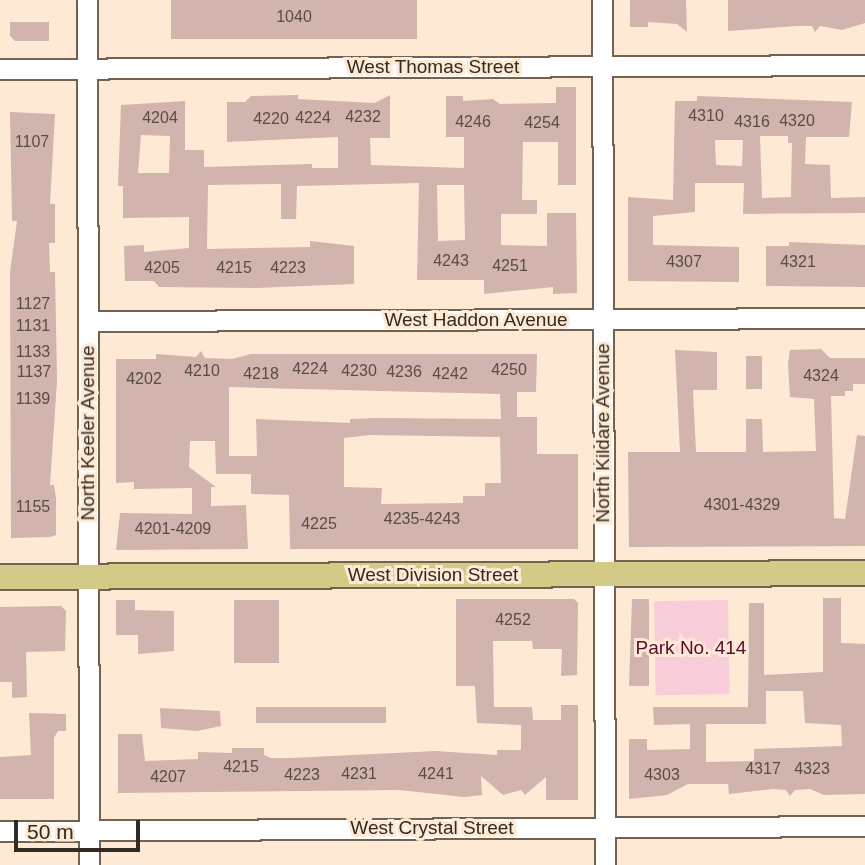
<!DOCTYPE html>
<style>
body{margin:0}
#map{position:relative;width:865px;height:865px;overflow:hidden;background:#fde9d4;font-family:Helvetica,sans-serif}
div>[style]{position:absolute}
.green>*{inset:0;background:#f6cdd9;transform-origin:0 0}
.building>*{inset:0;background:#d1b4ae;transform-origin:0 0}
.roads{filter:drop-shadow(2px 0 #736250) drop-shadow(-2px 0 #736250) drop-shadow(0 2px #736250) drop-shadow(0 -2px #736250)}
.minor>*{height:19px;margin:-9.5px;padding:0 9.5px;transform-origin:9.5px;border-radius:9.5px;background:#fff}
.major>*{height:24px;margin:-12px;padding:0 12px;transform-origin:12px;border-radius:12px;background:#d3ca87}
span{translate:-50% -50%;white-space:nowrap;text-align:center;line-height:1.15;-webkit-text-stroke:6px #fde9d4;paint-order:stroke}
.number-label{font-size:16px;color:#5a4d46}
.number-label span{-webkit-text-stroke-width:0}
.street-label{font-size:19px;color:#322b23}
.park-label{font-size:19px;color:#5a0b30}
.scale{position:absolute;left:14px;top:820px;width:126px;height:32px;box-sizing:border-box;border:4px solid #322b23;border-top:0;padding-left:9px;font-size:21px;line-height:24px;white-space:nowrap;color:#322b23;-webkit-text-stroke:5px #fde9d4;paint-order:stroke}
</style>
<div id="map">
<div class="green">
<div style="left:728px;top:600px;width:94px;height:74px;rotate:89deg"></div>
</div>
<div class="building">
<div style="left:171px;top:0;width:246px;height:39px"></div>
<div style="clip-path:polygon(630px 0,686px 0,687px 32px,677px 24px,648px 22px,648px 27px,630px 27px)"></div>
<div style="clip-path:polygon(728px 0,865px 0,865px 23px,842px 30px,820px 26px,815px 32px,812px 26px,797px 26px,728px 31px)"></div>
<div style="clip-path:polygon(10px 22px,49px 22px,49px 41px,15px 41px,10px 36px)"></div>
<div style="clip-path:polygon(evenodd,556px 87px,576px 87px,576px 185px,558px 185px,558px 142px,523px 142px,522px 200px,537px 200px,537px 214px,501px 214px,501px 245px,547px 246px,547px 213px,576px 213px,577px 293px,553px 294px,553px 287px,484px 294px,484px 280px,417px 280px,419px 183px,297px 186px,296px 219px,281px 219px,281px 184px,208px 185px,207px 249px,310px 247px,310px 241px,354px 246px,354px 284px,256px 288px,159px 287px,154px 281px,125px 281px,124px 246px,144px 245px,144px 252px,189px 248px,189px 217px,123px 218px,123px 186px,118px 186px,121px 105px,185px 101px,185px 150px,204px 150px,204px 167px,312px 164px,312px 168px,338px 168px,338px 137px,227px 142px,227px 102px,245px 102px,251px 96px,298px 95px,298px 99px,375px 103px,390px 95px,390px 138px,370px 138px,371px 165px,464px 168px,464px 137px,446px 137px,446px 96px,463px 96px,463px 101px,493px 99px,500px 104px,556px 103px,556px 87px,141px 135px,170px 136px,169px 173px,138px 173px,141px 135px,556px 87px,437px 185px,464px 185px,465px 240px,438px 241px,437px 185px)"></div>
<div style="clip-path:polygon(evenodd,697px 96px,852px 102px,849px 137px,806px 137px,805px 164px,830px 165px,831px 198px,865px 197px,865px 213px,743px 214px,744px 183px,695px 183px,695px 212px,653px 216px,653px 245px,739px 247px,739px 282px,628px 281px,628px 197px,673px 200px,675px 101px,697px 101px,697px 96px,760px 136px,788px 136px,788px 143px,792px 143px,791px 197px,762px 198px,760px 136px,697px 96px,715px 140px,743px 140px,742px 166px,716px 165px,715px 140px)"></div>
<div style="clip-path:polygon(10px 112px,55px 114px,50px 204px,55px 204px,55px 243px,49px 243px,50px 272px,55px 272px,57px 381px,50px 485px,54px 485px,56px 498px,56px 535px,50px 537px,11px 538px,10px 272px,17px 221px,12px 221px)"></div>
<div style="clip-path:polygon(789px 242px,865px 245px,865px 287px,766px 286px,766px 246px,789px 246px)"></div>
<div style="clip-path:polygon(821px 349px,830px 358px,865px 358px,865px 384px,853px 384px,853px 391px,845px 391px,845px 396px,831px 396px,834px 518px,845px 519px,857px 435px,865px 436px,865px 546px,629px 547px,628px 452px,680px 452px,675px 350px,717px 352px,717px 390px,693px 390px,696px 452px,746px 452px,746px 419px,762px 419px,763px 452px,816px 451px,814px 399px,790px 397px,788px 364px,790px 350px)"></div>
<div style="clip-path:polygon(evenodd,201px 351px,205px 358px,232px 359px,251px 354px,537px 354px,536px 392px,517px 392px,517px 417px,537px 417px,537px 454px,578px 454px,578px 549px,290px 549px,289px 495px,251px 494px,251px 474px,216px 474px,215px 441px,190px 441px,189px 467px,216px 487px,211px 487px,211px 506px,246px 505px,248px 549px,116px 550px,120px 513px,192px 514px,192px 488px,134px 489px,134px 482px,116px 483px,116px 359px,156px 359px,156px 354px,196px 357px,201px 351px,229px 387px,500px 394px,501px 419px,376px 418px,350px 419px,350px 423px,256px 419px,257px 456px,229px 456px,229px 387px,201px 351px,369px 435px,500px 437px,501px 483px,485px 483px,485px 496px,463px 496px,463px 503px,381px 504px,382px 488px,344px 487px,344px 438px,369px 435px)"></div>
<div style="left:746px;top:356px;width:16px;height:33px"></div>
<div style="clip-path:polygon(evenodd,823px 598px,841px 598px,841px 643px,865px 644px,865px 794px,824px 795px,810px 789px,795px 790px,790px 796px,786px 790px,773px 789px,729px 794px,728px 784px,688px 784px,667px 795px,629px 799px,629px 739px,647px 739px,647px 750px,690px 749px,690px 724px,654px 725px,653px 707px,748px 707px,749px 603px,764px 603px,764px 675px,823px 672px,823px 598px,766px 691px,803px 691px,805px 723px,841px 725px,842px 746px,754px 749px,754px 761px,706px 762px,706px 724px,766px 724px,766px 691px)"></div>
<div style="clip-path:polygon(456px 599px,574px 599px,578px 603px,577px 675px,561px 676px,562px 649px,533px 649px,532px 641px,493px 641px,494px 707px,532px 707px,533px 720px,561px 720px,561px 705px,578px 705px,578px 800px,546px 800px,546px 777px,525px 795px,521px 790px,503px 795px,481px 776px,482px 795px,464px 797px,399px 790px,118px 793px,118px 734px,142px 734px,145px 761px,198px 759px,198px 752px,232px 753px,232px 748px,264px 748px,264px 755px,271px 758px,291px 758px,436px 751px,497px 755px,497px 750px,521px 750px,521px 725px,477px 723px,475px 686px,456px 686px)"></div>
<div style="clip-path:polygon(632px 599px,649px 599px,649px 686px,629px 686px)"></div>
<div style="clip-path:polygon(116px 600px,135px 600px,135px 610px,174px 611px,174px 651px,138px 654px,138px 635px,116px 635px)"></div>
<div style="left:234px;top:600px;width:45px;height:63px"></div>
<div style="clip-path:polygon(61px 606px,66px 611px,65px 651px,26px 652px,27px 697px,12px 698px,12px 682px,0 682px,0 607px)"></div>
<div style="left:386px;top:707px;width:16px;height:130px;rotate:90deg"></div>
<div style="clip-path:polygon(160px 708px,220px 711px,221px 726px,197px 731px,161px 728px)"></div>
<div style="clip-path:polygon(29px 713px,66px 714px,66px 731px,58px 731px,54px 738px,54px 799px,0 799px,0 757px,31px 755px)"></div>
</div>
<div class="roads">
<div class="minor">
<div style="left:87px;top:0;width:865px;rotate:89.87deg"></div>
<div style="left:602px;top:0;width:865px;rotate:89.8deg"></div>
<div style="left:0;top:69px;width:865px;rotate:-0.26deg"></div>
<div style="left:88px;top:321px;width:777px;rotate:-0.22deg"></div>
<div style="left:0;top:831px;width:865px;rotate:-0.33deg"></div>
</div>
<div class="major">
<div style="left:0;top:577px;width:865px;rotate:-0.26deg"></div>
</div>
</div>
<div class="number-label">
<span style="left:294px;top:17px">1040</span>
<span style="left:706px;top:116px">4310</span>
<span style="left:363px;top:117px">4232</span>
<span style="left:160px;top:118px">4204</span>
<span style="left:313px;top:118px">4224</span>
<span style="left:271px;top:119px">4220</span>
<span style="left:797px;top:121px">4320</span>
<span style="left:473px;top:122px">4246</span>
<span style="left:752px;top:122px">4316</span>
<span style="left:542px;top:123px">4254</span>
<span style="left:32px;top:142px">1107</span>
<span style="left:451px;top:261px">4243</span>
<span style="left:684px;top:262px">4307</span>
<span style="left:798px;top:262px">4321</span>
<span style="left:510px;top:266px">4251</span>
<span style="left:162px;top:268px">4205</span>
<span style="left:234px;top:268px">4215</span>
<span style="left:288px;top:268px">4223</span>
<span style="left:33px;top:304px">1127</span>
<span style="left:33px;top:326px">1131</span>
<span style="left:33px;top:352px">1133</span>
<span style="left:310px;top:369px">4224</span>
<span style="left:509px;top:370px">4250</span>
<span style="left:202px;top:371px">4210</span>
<span style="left:359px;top:371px">4230</span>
<span style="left:34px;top:372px">1137</span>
<span style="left:404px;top:372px">4236</span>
<span style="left:261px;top:374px">4218</span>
<span style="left:450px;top:374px">4242</span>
<span style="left:821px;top:376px">4324</span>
<span style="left:144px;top:379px">4202</span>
<span style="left:33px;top:399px">1139</span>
<span style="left:742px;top:505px">4301-4329</span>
<span style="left:33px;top:507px">1155</span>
<span style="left:422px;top:519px">4235-4243</span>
<span style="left:319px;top:524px">4225</span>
<span style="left:173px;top:529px">4201-4209</span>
<span style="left:513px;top:620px">4252</span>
<span style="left:241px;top:767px">4215</span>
<span style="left:763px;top:769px">4317</span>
<span style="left:812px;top:769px">4323</span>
<span style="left:359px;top:774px">4231</span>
<span style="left:436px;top:774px">4241</span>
<span style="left:302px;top:775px">4223</span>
<span style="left:662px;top:775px">4303</span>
<span style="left:168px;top:777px">4207</span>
</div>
<div class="street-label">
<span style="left:433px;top:67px">West Thomas Street</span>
<span style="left:476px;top:320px">West Haddon Avenue</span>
<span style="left:88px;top:433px;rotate:-90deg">North Keeler Avenue</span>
<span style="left:603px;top:433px;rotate:-90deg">North Kildare Avenue</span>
<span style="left:433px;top:575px">West Division Street</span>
<span style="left:432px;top:828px">West Crystal Street</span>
</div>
<div class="park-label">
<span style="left:691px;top:648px">Park No. 414</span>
</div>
<div class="scale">50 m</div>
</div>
